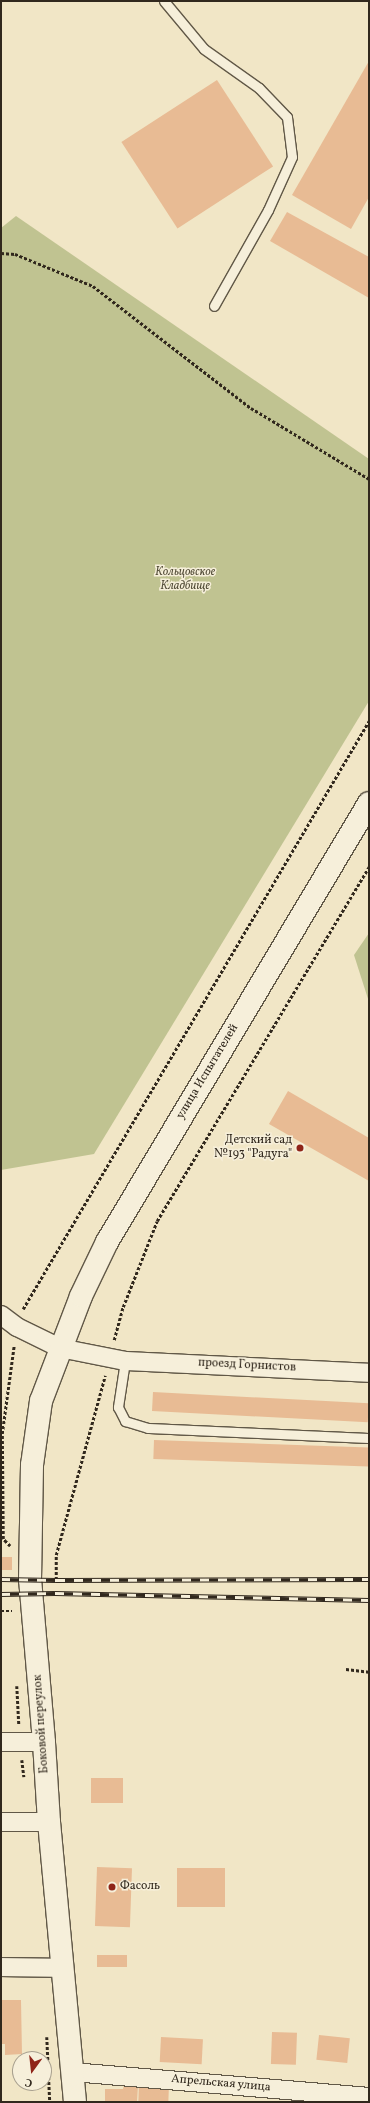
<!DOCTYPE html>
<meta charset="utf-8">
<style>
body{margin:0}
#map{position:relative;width:370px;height:2103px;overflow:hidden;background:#f1e6c6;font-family:Vollkorn,serif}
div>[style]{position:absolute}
.green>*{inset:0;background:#c0c391}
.building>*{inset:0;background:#e8bb94;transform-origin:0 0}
.path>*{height:2.5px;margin-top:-1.25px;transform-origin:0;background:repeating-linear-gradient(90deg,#31281d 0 3px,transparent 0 5px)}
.roads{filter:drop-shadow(1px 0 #615847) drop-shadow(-1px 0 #615847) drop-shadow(0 1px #615847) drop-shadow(0 -1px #615847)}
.lane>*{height:9px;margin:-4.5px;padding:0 4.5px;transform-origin:4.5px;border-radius:4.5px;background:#f6efda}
.street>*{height:18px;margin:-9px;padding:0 9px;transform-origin:9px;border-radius:9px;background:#f6efda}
.secondary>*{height:22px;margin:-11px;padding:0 11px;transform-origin:11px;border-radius:11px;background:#f6efda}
.rail>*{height:4.5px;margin-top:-2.25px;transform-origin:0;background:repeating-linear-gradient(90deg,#f6efda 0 9px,#31281d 0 18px);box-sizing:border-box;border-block:1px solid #31281d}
.dots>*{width:11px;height:11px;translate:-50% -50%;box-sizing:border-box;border:2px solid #f6efda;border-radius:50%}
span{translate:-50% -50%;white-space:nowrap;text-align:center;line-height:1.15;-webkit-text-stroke:3px #f6efda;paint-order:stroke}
.park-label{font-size:12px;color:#554f3a;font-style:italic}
.street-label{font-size:12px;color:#31281d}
.poi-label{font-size:12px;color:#31281d}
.right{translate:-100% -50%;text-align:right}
.left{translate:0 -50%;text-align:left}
.frame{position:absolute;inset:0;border:2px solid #31281d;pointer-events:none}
.north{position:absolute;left:12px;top:2051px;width:40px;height:40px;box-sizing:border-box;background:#f6efda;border:1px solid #a79f8e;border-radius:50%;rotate:195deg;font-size:11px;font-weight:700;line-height:16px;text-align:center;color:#31281d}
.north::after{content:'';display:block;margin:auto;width:14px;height:18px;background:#8f2418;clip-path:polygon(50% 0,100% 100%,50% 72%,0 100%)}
</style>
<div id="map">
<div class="green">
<div style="clip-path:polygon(16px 216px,369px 459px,369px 701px,94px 1154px,1px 1170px,1px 228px)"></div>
<div style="clip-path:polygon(369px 933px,369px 1002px,354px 955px)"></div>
</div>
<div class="building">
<div style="clip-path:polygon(369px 61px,369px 197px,351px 229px,292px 195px)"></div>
<div style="left:217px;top:80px;width:103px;height:114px;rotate:57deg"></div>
<div style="clip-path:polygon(287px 212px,369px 257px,369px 298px,270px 241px)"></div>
<div style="clip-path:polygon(288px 1091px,369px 1138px,369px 1181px,269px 1124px)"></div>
<div style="left:153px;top:1392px;width:216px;height:19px;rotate:3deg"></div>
<div style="left:154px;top:1440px;width:215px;height:19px;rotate:2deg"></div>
<div style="left:1px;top:1557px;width:11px;height:13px"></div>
<div style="left:91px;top:1778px;width:32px;height:25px"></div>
<div style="left:97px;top:1867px;width:35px;height:59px;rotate:2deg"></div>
<div style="left:225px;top:1868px;width:39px;height:48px;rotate:90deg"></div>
<div style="left:97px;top:1955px;width:30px;height:12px"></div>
<div style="clip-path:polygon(1px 2000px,21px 2000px,22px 2054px,5px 2055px,5px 2044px,1px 2044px)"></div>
<div style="left:272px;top:2032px;width:25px;height:32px;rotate:2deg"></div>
<div style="left:319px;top:2035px;width:31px;height:25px;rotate:6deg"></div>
<div style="left:161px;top:2037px;width:42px;height:25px;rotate:3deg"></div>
<div style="left:139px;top:2083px;width:30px;height:19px;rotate:2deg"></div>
<div style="clip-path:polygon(124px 2085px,138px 2085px,137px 2102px,105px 2102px,105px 2089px,123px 2089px)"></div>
</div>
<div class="path">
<div style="left:1px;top:253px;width:14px;rotate:4deg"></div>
<div style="left:15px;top:254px;width:84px;rotate:22.3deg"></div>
<div style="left:93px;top:286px;width:200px;rotate:37.7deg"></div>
<div style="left:251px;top:408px;width:138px;rotate:31deg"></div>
<div style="left:23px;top:1309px;width:682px;rotate:-59.53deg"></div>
<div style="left:114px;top:1340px;width:34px;rotate:-75deg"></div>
<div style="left:123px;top:1307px;width:92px;rotate:-68.4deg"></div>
<div style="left:157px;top:1221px;width:413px;rotate:-59.1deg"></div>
<div style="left:10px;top:1546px;width:10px;rotate:-135deg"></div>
<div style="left:3px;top:1539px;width:105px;rotate:-90.5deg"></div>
<div style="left:2px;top:1434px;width:90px;rotate:-82.3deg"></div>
<div style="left:56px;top:1580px;width:25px;rotate:-90deg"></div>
<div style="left:56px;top:1555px;width:186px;rotate:-74.7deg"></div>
<div style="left:1px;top:1611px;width:11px"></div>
<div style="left:346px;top:1669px;width:23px;rotate:7deg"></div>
<div style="left:17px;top:1686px;width:39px;rotate:87deg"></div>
<div style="left:22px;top:1760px;width:17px;rotate:83deg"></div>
<div style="left:47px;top:2037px;width:65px;rotate:87.4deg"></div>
</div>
<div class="roads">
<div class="lane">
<div style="left:164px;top:1px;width:62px;rotate:50.2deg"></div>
<div style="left:204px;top:49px;width:67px;rotate:35.3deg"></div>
<div style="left:259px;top:88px;width:40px;rotate:46deg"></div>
<div style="left:287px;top:117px;width:40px;rotate:82.9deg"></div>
<div style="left:292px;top:157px;width:58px;rotate:114.4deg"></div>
<div style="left:268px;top:210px;width:110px;rotate:119.4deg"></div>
<div style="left:125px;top:1361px;width:47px;rotate:98.7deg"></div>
<div style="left:118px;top:1407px;width:16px;rotate:63deg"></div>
<div style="left:125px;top:1421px;width:24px;rotate:17deg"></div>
<div style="left:148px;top:1428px;width:221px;rotate:2.6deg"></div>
</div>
<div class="street">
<div style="left:1px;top:1315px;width:20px;rotate:37deg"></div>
<div style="left:17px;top:1327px;width:48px;rotate:26deg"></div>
<div style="left:60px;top:1348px;width:66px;rotate:11.3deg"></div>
<div style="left:125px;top:1361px;width:244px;rotate:2.8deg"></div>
<div style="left:1px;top:1742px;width:43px"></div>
<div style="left:1px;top:1822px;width:48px"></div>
<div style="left:1px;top:1967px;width:62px;rotate:0.9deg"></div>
<div style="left:72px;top:2072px;width:298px;rotate:4.8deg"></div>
</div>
<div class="secondary">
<div style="left:75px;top:2102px;width:281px;rotate:-95.3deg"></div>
<div style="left:49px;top:1822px;width:80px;rotate:-93.6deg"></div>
<div style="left:44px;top:1742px;width:163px;rotate:-94.9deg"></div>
<div style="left:30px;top:1580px;width:115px;rotate:-89deg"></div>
<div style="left:32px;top:1465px;width:65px;rotate:-82deg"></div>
<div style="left:41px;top:1401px;width:112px;rotate:-69.1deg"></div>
<div style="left:81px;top:1296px;width:60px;rotate:-64.3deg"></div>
<div style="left:107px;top:1242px;width:511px;rotate:-59.17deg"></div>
</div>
</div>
<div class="rail">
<div style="left:1px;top:1579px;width:55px;rotate:1deg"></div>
<div style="left:56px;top:1580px;width:313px;rotate:-0.2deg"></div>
<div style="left:1px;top:1594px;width:54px;rotate:-1.1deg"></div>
<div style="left:55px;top:1593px;width:314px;rotate:1.3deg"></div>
</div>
<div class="dots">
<div style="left:300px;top:1148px;background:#8f2418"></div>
<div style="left:112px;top:1887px;background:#8f2418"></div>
</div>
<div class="park-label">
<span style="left:185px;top:580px">Кольцовское<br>Кладбище</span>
</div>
<div class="street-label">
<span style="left:208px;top:1072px;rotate:-59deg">улица Испытателей</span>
<span style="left:247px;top:1366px;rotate:3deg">проезд Горнистов</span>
<span style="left:42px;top:1724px;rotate:-94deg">Боковой переулок</span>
<span style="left:221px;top:2084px;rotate:5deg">Апрельская улица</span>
</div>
<div class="poi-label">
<span class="right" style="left:292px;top:1148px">Детский сад<br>№193 "Радуга"</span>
<span class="left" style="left:120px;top:1887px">Фасоль</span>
</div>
<div class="frame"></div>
<div class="north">С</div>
</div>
